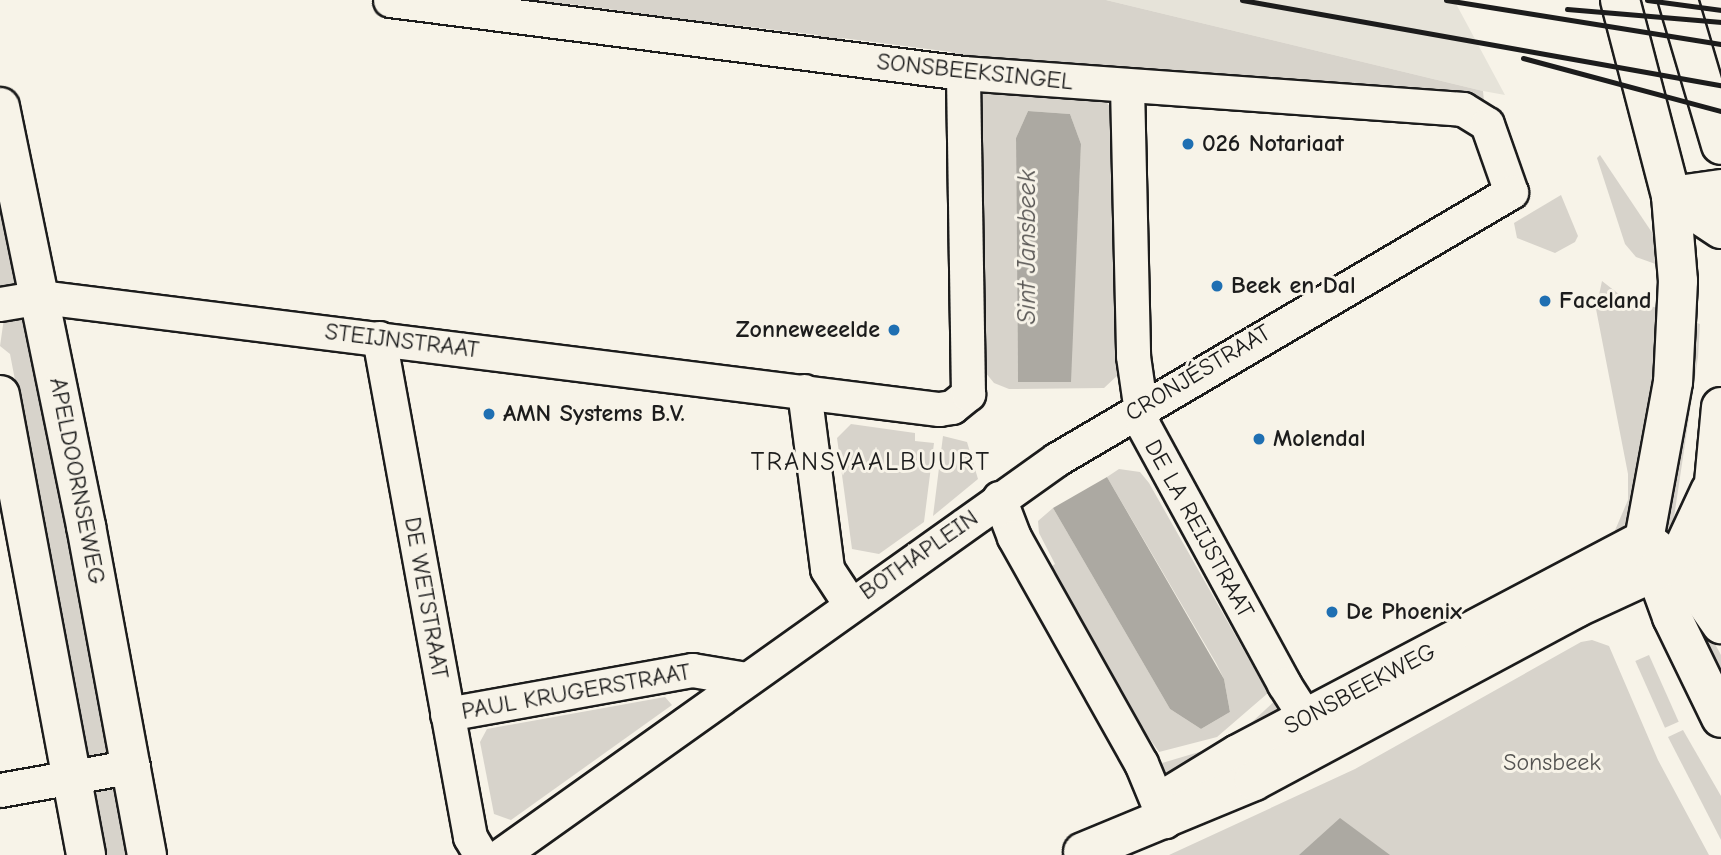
<!DOCTYPE html>
<meta charset="utf-8">
<style>
body{margin:0}
#map{position:relative;width:1721px;height:855px;overflow:hidden;background:#f7f3e8;font-family:"Comic Neue",sans-serif}
div>[style]{position:absolute}
.built>*{inset:0;background:#e6e3d9}
.green>*{inset:0;background:#d7d3cb;transform-origin:0 0}
.water>*{inset:0;background:#aca9a2}
.roads{filter:drop-shadow(2px 0 #1c1c1c) drop-shadow(-2px 0 #1c1c1c) drop-shadow(0 2px #1c1c1c) drop-shadow(0 -2px #1c1c1c)}
.street>*{height:33px;margin:-16.5px;padding:0 16.5px;transform-origin:16.5px;border-radius:16.5px;background:#f7f3e8}
.secondary>*{height:38px;margin:-19px;padding:0 19px;transform-origin:19px;border-radius:19px;background:#f7f3e8}
.primary>*{height:38px;margin:-19px;padding:0 19px;transform-origin:19px;border-radius:19px;background:#f7f3e8}
.rail>*{height:5px;margin:-2.5px;padding:0 2.5px;transform-origin:2.5px;border-radius:2.5px;background:#1c1c1c}
.dots>*{width:19px;height:19px;translate:-50% -50%;box-sizing:border-box;border:4px solid #f7f3e8;border-radius:50%}
span{translate:-50% -50%;white-space:nowrap;text-align:center;line-height:1.15;-webkit-text-stroke:6px #f7f3e8;paint-order:stroke}
.street-label{font-size:24px;color:#1c1c1c}
.poi-label{font-size:24px;color:#1c1c1c;font-weight:700}
.left{translate:0 -50%;text-align:left}
.right{translate:-100% -50%;text-align:right}
.park-label{font-size:24px;color:#545351}
.water-label{font-size:26px;color:#565452;font-style:italic}
.neighbourhood-label{font-size:26px;color:#1c1c1c;letter-spacing:2px}
</style>
<div id="map">
<div class="built">
<div style="clip-path:polygon(1106px 0,1454px 0,1505px 95px,1483px 91px)"></div>
</div>
<div class="green">
<div style="clip-path:polygon(530px 0,1106px 0,1483px 91px,1484px 101px,965px 65px,951px 52px,842px 38px,840px 47px,818px 44px,818px 35px,708px 22px,706px 31px,680px 27px,680px 19px,570px 4px,568px 13px,544px 11px,544px 2px)"></div>
<div style="clip-path:polygon(evenodd,990px 88px,1104px 99px,1117px 116px,1119px 374px,1104px 388px,1009px 389px,994px 383px,976px 361px,976px 97px,990px 88px,1028px 111px,1070px 114px,1081px 144px,1070px 382px,1018px 381px,1016px 138px,1028px 111px)"></div>
<div style="clip-path:polygon(1600px 155px,1653px 234px,1661px 266px,1636px 257px,1625px 244px,1597px 158px)"></div>
<div style="clip-path:polygon(0 186px,21px 283px,0 289px)"></div>
<div style="clip-path:polygon(1561px 195px,1578px 236px,1575px 242px,1555px 253px,1517px 238px,1514px 223px)"></div>
<div style="clip-path:polygon(1602px 281px,1620px 295px,1668px 312px,1631px 512px,1618px 537px,1613px 535px,1628px 500px,1628px 474px,1596px 309px)"></div>
<div style="clip-path:polygon(29px 315px,112px 753px,90px 758px,85px 756px,74px 736px,81px 724px,10px 354px,0 346px,4px 318px)"></div>
<div style="clip-path:polygon(1687px 320px,1700px 324px,1698px 357px,1673px 524px,1665px 531px)"></div>
<div style="clip-path:polygon(851px 424px,915px 433px,915px 441px,934px 443px,924px 522px,879px 554px,852px 549px,837px 438px)"></div>
<div style="clip-path:polygon(943px 436px,967px 442px,978px 479px,933px 516px)"></div>
<div style="clip-path:polygon(1119px 469px,1140px 472px,1149px 483px,1268px 693px,1217px 737px,1159px 752px,1147px 735px,1143px 736px,1051px 567px,1055px 564px,1039px 533px,1038px 521px,1053px 508px,1170px 709px,1201px 729px,1230px 712px,1224px 679px,1216px 663px,1107px 477px)"></div>
<div style="clip-path:polygon(1707px 629px,1721px 655px,1721px 691px,1695px 634px)"></div>
<div style="clip-path:polygon(1592px 640px,1609px 646px,1658px 760px,1709px 855px,1169px 855px,1355px 769px,1581px 642px)"></div>
<div style="left:1649px;top:655px;width:73px;height:15px;rotate:66deg"></div>
<div style="clip-path:polygon(1281px 695px,1290px 712px,1237px 736px)"></div>
<div style="clip-path:polygon(665px 697px,672px 705px,511px 820px,494px 814px,480px 742px,487px 729px)"></div>
<div style="clip-path:polygon(1683px 730px,1721px 796px,1721px 840px,1668px 737px)"></div>
<div style="clip-path:polygon(1226px 744px,1163px 785px,1152px 766px)"></div>
<div style="clip-path:polygon(118px 784px,130px 855px,104px 855px,89px 792px)"></div>
</div>
<div class="water">
<div style="clip-path:polygon(1028px 111px,1070px 114px,1081px 144px,1071px 382px,1018px 382px,1016px 138px)"></div>
<div style="clip-path:polygon(1107px 477px,1224px 679px,1230px 712px,1201px 729px,1170px 709px,1053px 508px)"></div>
<div style="clip-path:polygon(1340px 818px,1390px 855px,1299px 855px)"></div>
</div>
<div class="roads">
<div class="street">
<div style="left:390px;top:0;width:578px;rotate:7.26deg"></div>
<div style="left:963px;top:73px;width:501px;rotate:4.12deg"></div>
<div style="left:1463px;top:109px;width:28px;rotate:32deg"></div>
<div style="left:1487px;top:124px;width:72px;rotate:70.6deg"></div>
<div style="left:1511px;top:192px;width:527px;rotate:149.54deg"></div>
<div style="left:1057px;top:459px;width:683px;rotate:144.54deg"></div>
<div style="left:1127px;top:86px;width:270px;rotate:88.7deg"></div>
<div style="left:1133px;top:356px;width:70px;rotate:81.8deg"></div>
<div style="left:1143px;top:425px;width:295px;rotate:61.4deg"></div>
<div style="left:1284px;top:684px;width:67px;rotate:57.3deg"></div>
<div style="left:0;top:304px;width:42px;rotate:-9.7deg"></div>
<div style="left:41px;top:297px;width:905px;rotate:7.11deg"></div>
<div style="left:939px;top:409px;width:13px;rotate:-9deg"></div>
<div style="left:952px;top:407px;width:21px;rotate:-39deg"></div>
<div style="left:968px;top:394px;width:321px;rotate:-90.9deg"></div>
<div style="left:379px;top:338px;width:507px;rotate:79.66deg"></div>
<div style="left:470px;top:837px;width:21px;rotate:59deg"></div>
<div style="left:804px;top:391px;width:179px;rotate:82.6deg"></div>
<div style="left:827px;top:569px;width:42px;rotate:56.7deg"></div>
<div style="left:999px;top:498px;width:42px;rotate:69deg"></div>
<div style="left:1014px;top:537px;width:259px;rotate:60.7deg"></div>
<div style="left:1141px;top:763px;width:63px;rotate:67.5deg"></div>
<div style="left:447px;top:714px;width:249px;rotate:-10.2deg"></div>
<div style="left:692px;top:670px;width:55px;rotate:9.5deg"></div>
<div style="left:0;top:790px;width:135px;rotate:-10.2deg"></div>
</div>
<div class="secondary">
<div style="left:1721px;top:189px;width:50px;rotate:172deg"></div>
<div style="left:1671px;top:196px;width:85px;rotate:85.3deg"></div>
<div style="left:1678px;top:281px;width:101px;rotate:92.8deg"></div>
<div style="left:1673px;top:382px;width:161px;rotate:100.4deg"></div>
<div style="left:1644px;top:540px;width:82px;rotate:70deg"></div>
<div style="left:1672px;top:617px;width:112px;rotate:64.1deg"></div>
<div style="left:1721px;top:407px;width:131px;rotate:95.3deg"></div>
<div style="left:1709px;top:537px;width:54px;rotate:77.2deg"></div>
<div style="left:1649px;top:543px;width:45px;rotate:38.7deg"></div>
<div style="left:1684px;top:571px;width:65px;rotate:55.1deg"></div>
<div style="left:1163px;top:800px;width:88px;rotate:-31.5deg"></div>
<div style="left:1238px;top:754px;width:459px;rotate:-27.8deg"></div>
<div style="left:1083px;top:852px;width:185px;rotate:-22.5deg"></div>
<div style="left:1254px;top:781px;width:366px;rotate:-28.2deg"></div>
<div style="left:1576px;top:608px;width:86px;rotate:-24.8deg"></div>
<div style="left:1654px;top:572px;width:37px;rotate:-38deg"></div>
<div style="left:1683px;top:549px;width:64px;rotate:-65deg"></div>
</div>
<div class="primary">
<div style="left:1620px;top:0;width:203px;rotate:75.4deg"></div>
<div style="left:1671px;top:196px;width:60px;rotate:33.4deg"></div>
<div style="left:1678px;top:0;width:151px;rotate:73.5deg"></div>
<div style="left:0;top:107px;width:428px;rotate:78.4deg"></div>
<div style="left:86px;top:526px;width:335px;rotate:79.5deg"></div>
<div style="left:0;top:395px;width:468px;rotate:79.4deg"></div>
</div>
</div>
<div class="rail">
<div style="left:1242px;top:0;width:486px;rotate:10.1deg"></div>
<div style="left:1446px;top:0;width:278px;rotate:9.1deg"></div>
<div style="left:1647px;top:0;width:75px;rotate:7.7deg"></div>
<div style="left:1567px;top:9px;width:155px;rotate:4.8deg"></div>
<div style="left:1523px;top:58px;width:205px;rotate:15deg"></div>
</div>
<div class="dots">
<div style="left:1188px;top:144px;background:#1f6fb2"></div>
<div style="left:1217px;top:286px;background:#1f6fb2"></div>
<div style="left:1545px;top:301px;background:#1f6fb2"></div>
<div style="left:894px;top:330px;background:#1f6fb2"></div>
<div style="left:489px;top:414px;background:#1f6fb2"></div>
<div style="left:1259px;top:439px;background:#1f6fb2"></div>
<div style="left:1332px;top:612px;background:#1f6fb2"></div>
</div>
<div class="street-label">
<span style="left:975px;top:72px;rotate:6deg">SONSBEEKSINGEL</span>
<span style="left:402px;top:341px;rotate:7deg">STEIJNSTRAAT</span>
<span style="left:1198px;top:373px;rotate:-31deg">CRONJÉSTRAAT</span>
<span style="left:77px;top:481px;rotate:79deg">APELDOORNSEWEG</span>
<span style="left:1199px;top:529px;rotate:61deg">DE LA REIJSTRAAT</span>
<span style="left:919px;top:555px;rotate:-35deg">BOTHAPLEIN</span>
<span style="left:426px;top:598px;rotate:80deg">DE WETSTRAAT</span>
<span style="left:1360px;top:689px;rotate:-28deg">SONSBEEKWEG</span>
<span style="left:576px;top:692px;rotate:-10deg">PAUL KRUGERSTRAAT</span>
</div>
<div class="poi-label">
<span class="left" style="left:1202px;top:144px">026 Notariaat</span>
<span class="left" style="left:1231px;top:286px">Beek en Dal</span>
<span class="left" style="left:1559px;top:301px">Faceland</span>
<span class="right" style="left:880px;top:330px">Zonneweeelde</span>
<span class="left" style="left:503px;top:414px">AMN Systems B.V.</span>
<span class="left" style="left:1273px;top:439px">Molendal</span>
<span class="left" style="left:1346px;top:612px">De Phoenix</span>
</div>
<div class="park-label">
<span style="left:1552px;top:763px">Sonsbeek</span>
</div>
<div class="water-label">
<span style="left:1028px;top:247px;rotate:-90deg">Sint Jansbeek</span>
</div>
<div class="neighbourhood-label">
<span style="left:871px;top:463px">TRANSVAALBUURT</span>
</div>
</div>
